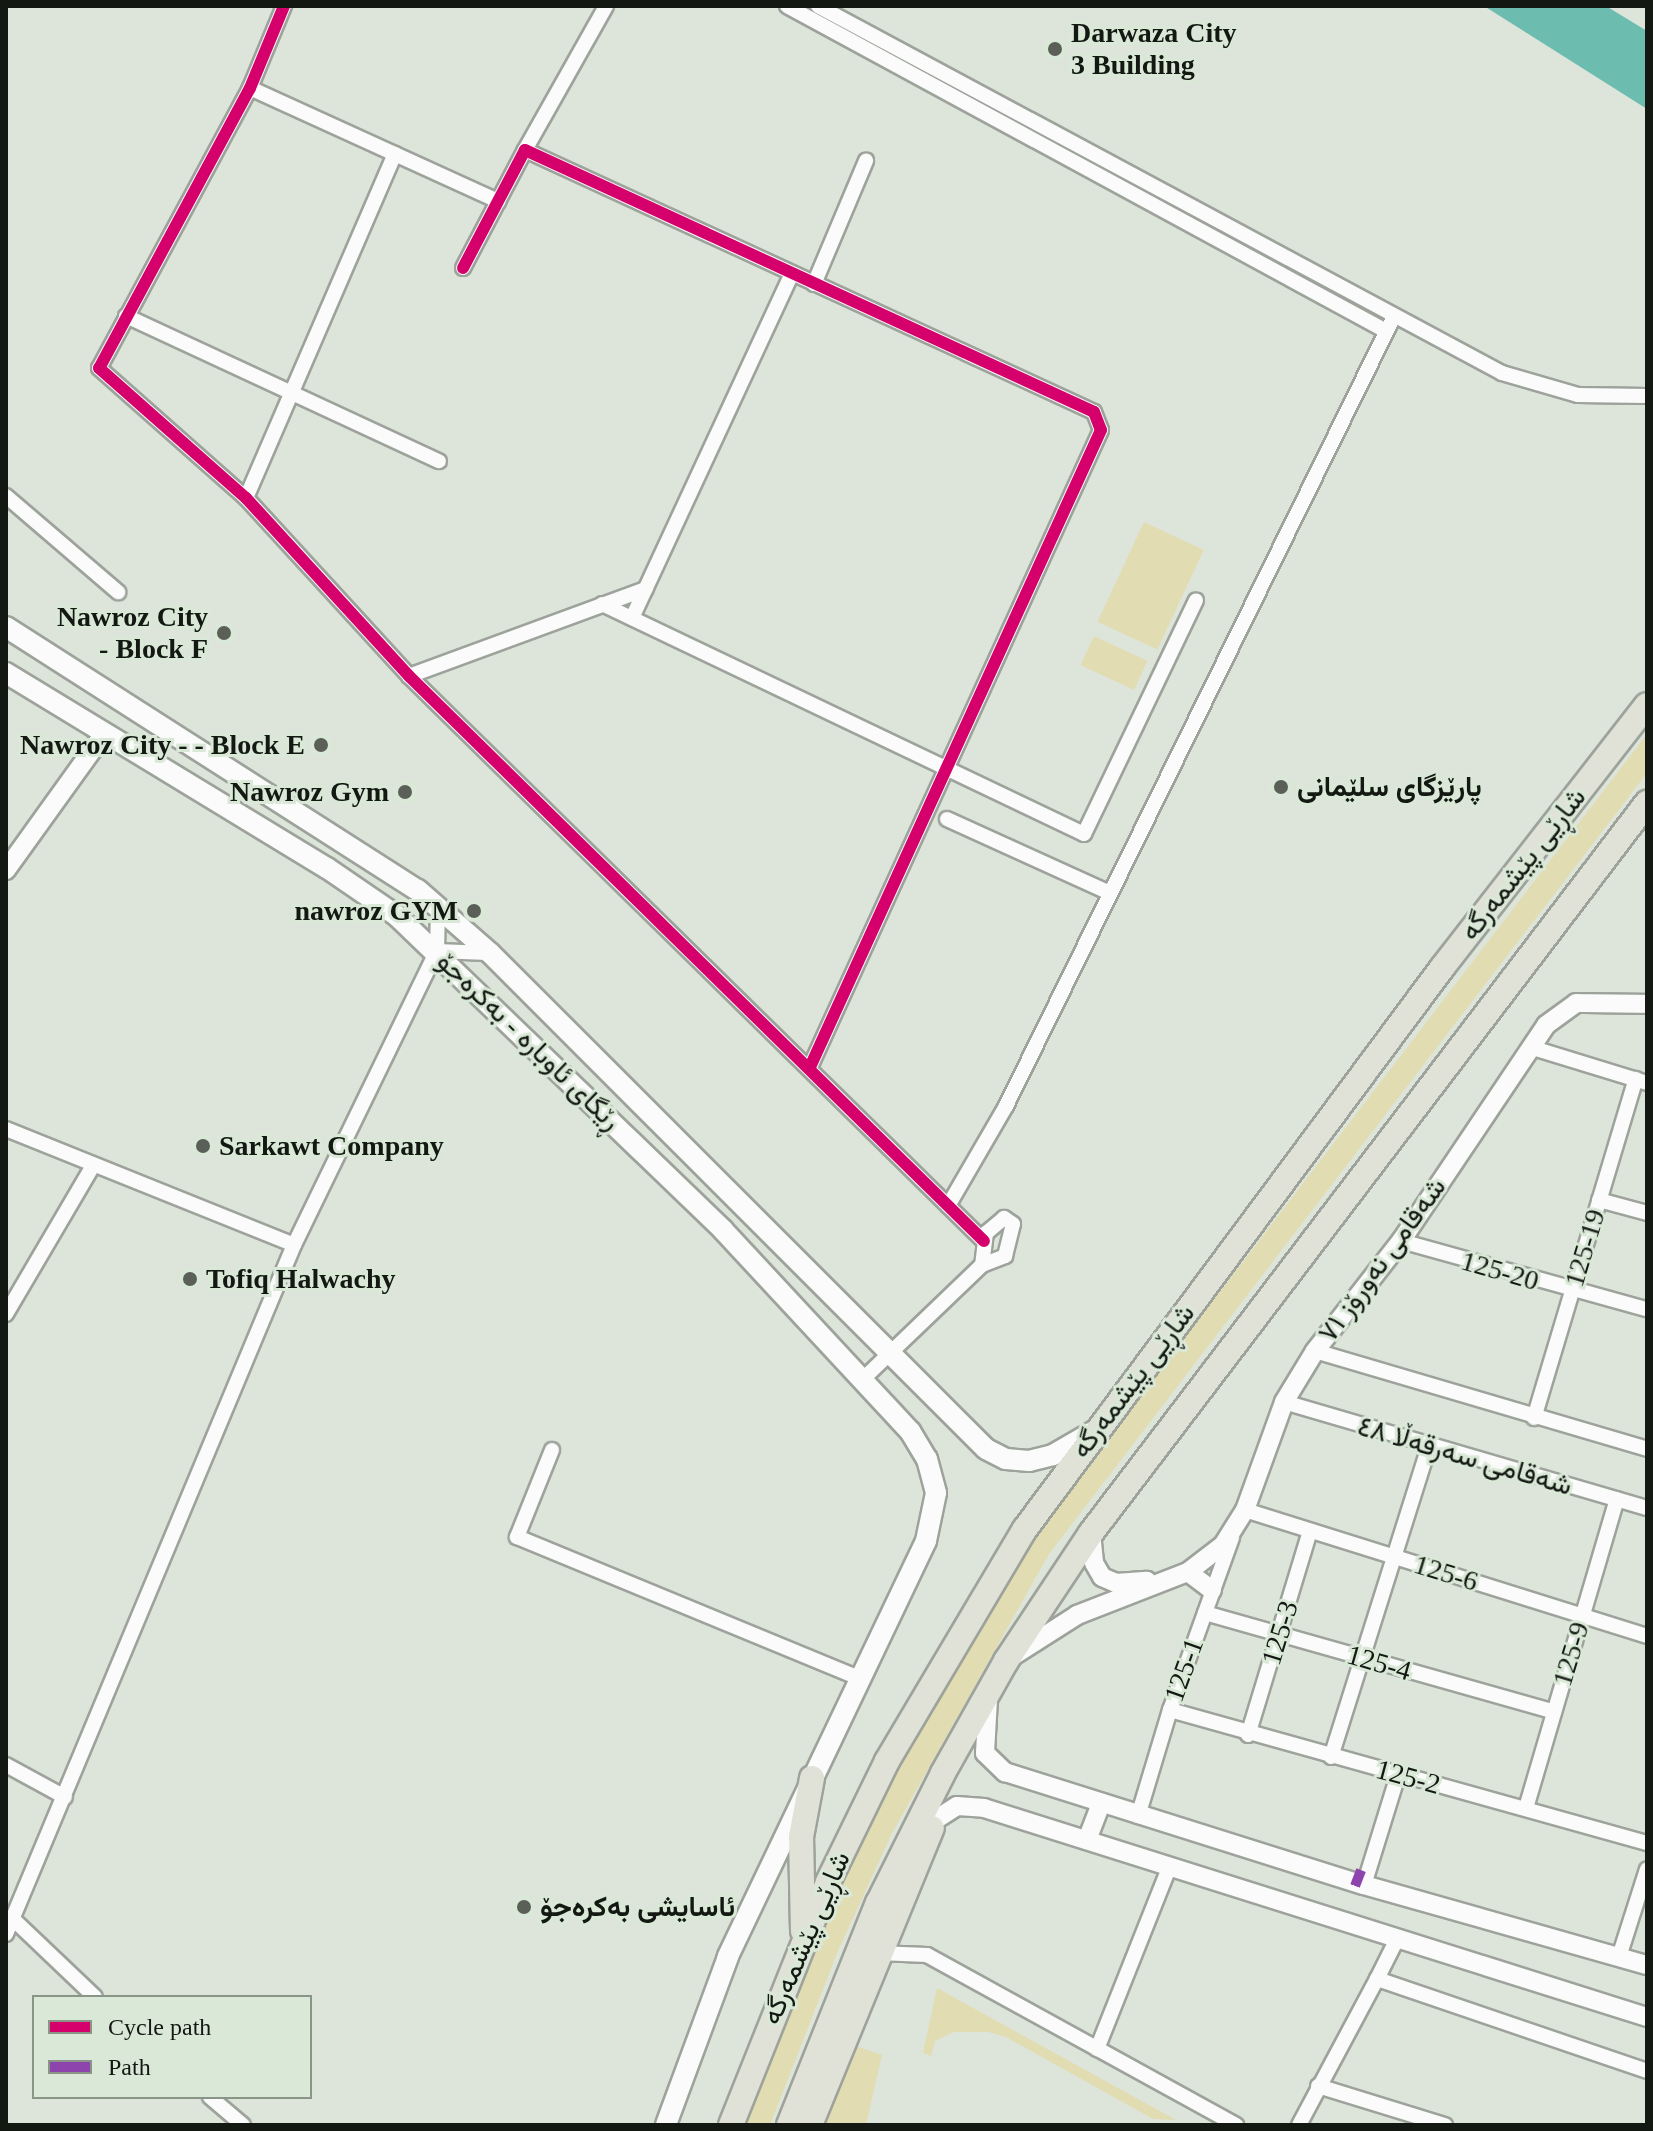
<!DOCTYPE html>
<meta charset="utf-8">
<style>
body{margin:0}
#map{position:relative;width:1653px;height:2131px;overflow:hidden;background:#dde5db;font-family:"Times New Roman",Vazirmatn,serif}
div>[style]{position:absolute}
.green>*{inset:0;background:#e1dcb1;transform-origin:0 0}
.water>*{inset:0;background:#6dbcb0}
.roads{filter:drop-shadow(2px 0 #9da39b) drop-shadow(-2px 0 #9da39b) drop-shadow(0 2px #9da39b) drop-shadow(0 -2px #9da39b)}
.minor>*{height:14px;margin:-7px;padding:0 7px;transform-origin:7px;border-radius:7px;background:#fafbfa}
.tertiary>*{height:18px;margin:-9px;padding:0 9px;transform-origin:9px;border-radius:9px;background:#fafbfa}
.secondary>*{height:20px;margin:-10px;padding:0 10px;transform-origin:10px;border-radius:10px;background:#fafbfa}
.trunk>*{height:24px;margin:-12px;padding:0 12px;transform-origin:12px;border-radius:12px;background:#e0e2d8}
.quiet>*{height:10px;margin-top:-5px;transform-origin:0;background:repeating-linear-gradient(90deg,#8e44ad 0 20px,transparent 0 30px)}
.cycleway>*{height:12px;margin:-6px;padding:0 6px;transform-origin:6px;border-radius:6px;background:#d6006c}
.dots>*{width:22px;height:22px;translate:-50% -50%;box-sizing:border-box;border:4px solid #dae9d7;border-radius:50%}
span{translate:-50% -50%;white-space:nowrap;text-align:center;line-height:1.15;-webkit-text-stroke:6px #dae9d7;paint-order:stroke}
.poi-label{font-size:28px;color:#131812;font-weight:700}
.left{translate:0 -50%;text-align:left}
.right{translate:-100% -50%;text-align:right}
.street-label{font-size:28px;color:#131812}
.frame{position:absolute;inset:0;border:8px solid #131812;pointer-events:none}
.legend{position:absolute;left:32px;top:1995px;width:280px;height:104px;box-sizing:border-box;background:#dae9d7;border:2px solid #8a9588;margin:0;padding:10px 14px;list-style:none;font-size:24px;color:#131812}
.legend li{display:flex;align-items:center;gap:16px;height:40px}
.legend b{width:40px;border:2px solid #8a9588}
</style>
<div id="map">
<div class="green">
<div style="left:1144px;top:522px;width:66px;height:110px;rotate:25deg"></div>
<div style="left:1094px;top:636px;width:59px;height:32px;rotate:25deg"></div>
<div style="clip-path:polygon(1647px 734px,1647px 773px,1049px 1554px,892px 1833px,838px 1951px,770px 2125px,744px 2125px,847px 1875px,916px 1735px,1024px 1548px)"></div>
<div style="clip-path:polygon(937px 1988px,1176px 2120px,1153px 2119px,1006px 2037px,988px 2032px,954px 2032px,935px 2041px,931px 2056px,923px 2053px)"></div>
<div style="clip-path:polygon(850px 2044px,882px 2055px,866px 2125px,825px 2125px)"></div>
</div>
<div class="water">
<div style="clip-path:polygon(1484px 6px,1606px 6px,1647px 31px,1647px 109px)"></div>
</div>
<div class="roads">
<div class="minor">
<div style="left:284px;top:6px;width:89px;rotate:112.5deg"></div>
<div style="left:250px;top:88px;width:318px;rotate:118.3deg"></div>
<div style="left:99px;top:368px;width:196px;rotate:41.5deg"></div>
<div style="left:246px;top:498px;width:241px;rotate:47.5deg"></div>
<div style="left:409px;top:676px;width:806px;rotate:44.5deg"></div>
<div style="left:787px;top:6px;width:681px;rotate:28.48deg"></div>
<div style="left:818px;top:6px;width:776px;rotate:28.22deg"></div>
<div style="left:1502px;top:373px;width:79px;rotate:16.1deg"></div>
<div style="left:1578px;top:395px;width:69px;rotate:0.8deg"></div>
<div style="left:250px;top:88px;width:273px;rotate:24.5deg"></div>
<div style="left:525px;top:150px;width:165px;rotate:-60.6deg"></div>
<div style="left:463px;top:268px;width:133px;rotate:-62.3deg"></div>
<div style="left:525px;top:150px;width:626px;rotate:24.72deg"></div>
<div style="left:1094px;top:412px;width:19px;rotate:69deg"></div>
<div style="left:1101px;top:430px;width:700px;rotate:114.55deg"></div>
<div style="left:814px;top:284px;width:134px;rotate:-67.1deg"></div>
<div style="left:126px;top:316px;width:345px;rotate:24.9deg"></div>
<div style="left:6px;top:496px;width:148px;rotate:40.6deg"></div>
<div style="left:246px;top:498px;width:375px;rotate:-66.6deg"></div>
<div style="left:602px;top:604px;width:534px;rotate:25.51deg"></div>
<div style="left:1084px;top:834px;width:259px;rotate:-64.4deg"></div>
<div style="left:632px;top:618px;width:380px;rotate:-65.1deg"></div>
<div style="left:409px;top:676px;width:252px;rotate:-20.2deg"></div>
<div style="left:947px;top:819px;width:177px;rotate:24.4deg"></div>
<div style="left:437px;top:951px;width:51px;rotate:2.2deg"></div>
<div style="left:1530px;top:1047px;width:122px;rotate:17.1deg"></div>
<div style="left:6px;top:1129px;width:310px;rotate:21.9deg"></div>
<div style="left:1599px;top:1200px;width:50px;rotate:15.2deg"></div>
<div style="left:948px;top:1206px;width:116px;rotate:-59.9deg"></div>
<div style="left:1006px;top:1106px;width:878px;rotate:-63.84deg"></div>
<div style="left:1401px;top:1241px;width:255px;rotate:15.5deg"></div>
<div style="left:6px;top:1314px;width:172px;rotate:-59.6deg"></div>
<div style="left:1315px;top:1351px;width:346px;rotate:16.4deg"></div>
<div style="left:862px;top:1380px;width:166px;rotate:-43.8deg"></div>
<div style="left:982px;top:1265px;width:25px;rotate:-21deg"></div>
<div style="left:1005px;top:1256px;width:33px;rotate:-76deg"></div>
<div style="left:1013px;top:1224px;width:11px;rotate:-146deg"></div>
<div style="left:1004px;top:1218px;width:23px;rotate:140deg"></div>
<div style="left:986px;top:1233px;width:32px;rotate:97deg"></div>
<div style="left:1284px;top:1402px;width:378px;rotate:16.3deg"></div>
<div style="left:1534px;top:1418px;width:354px;rotate:-73.3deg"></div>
<div style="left:552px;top:1450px;width:94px;rotate:111.9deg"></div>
<div style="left:517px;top:1537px;width:372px;rotate:22.4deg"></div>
<div style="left:1245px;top:1510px;width:421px;rotate:17.4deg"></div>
<div style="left:1205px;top:1613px;width:363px;rotate:15.8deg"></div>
<div style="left:1170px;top:1710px;width:495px;rotate:15.6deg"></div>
<div style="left:1248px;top:1735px;width:213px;rotate:-73.1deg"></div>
<div style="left:1331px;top:1757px;width:325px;rotate:-72.5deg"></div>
<div style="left:6px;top:1765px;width:67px;rotate:28.5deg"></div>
<div style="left:1526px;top:1808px;width:322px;rotate:-73.6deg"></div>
<div style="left:1138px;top:1816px;width:111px;rotate:-73.2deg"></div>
<div style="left:1170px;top:1710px;width:183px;rotate:-70.2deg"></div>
<div style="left:1364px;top:1885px;width:115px;rotate:-72.8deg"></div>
<div style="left:13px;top:1919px;width:113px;rotate:43.6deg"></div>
<div style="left:6px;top:1934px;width:747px;rotate:-67.32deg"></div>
<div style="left:294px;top:1245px;width:327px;rotate:-64.1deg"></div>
<div style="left:437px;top:951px;width:44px;rotate:-88.7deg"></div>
<div style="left:1396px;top:1941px;width:42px;rotate:116.6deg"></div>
<div style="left:1377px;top:1979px;width:285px;rotate:18.8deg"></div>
<div style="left:878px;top:1953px;width:49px;rotate:2.3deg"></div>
<div style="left:927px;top:1955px;width:353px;rotate:28.8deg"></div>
<div style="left:1619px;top:1957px;width:92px;rotate:-72.3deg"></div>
<div style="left:1097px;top:2049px;width:197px;rotate:-68.3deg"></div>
<div style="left:1318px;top:2086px;width:133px;rotate:17.1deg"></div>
<div style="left:210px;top:2097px;width:43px;rotate:40.3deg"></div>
<div style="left:1299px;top:2125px;width:166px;rotate:-61.9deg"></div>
</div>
<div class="tertiary">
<div style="left:6px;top:870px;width:166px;rotate:-54.3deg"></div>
<div style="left:1091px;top:1533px;width:30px;rotate:84deg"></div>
<div style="left:1094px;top:1563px;width:16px;rotate:60deg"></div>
<div style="left:1102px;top:1577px;width:15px;rotate:23deg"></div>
<div style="left:1116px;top:1583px;width:31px;rotate:-4deg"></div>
<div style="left:1188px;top:1572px;width:30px;rotate:37deg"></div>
<div style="left:1013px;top:1656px;width:76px;rotate:-32.6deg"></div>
<div style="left:1077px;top:1615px;width:119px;rotate:-21.2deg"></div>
<div style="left:1188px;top:1572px;width:44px;rotate:-37.6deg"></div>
<div style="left:1223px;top:1545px;width:41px;rotate:-57.8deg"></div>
<div style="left:1245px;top:1510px;width:115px;rotate:-70.1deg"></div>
<div style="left:1284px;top:1402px;width:60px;rotate:-58.7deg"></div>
<div style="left:1315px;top:1351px;width:140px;rotate:-52deg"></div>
<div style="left:1401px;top:1241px;width:260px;rotate:-56.1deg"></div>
<div style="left:1546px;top:1025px;width:37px;rotate:-36deg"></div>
<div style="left:1576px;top:1003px;width:71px;rotate:0.8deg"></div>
<div style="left:988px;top:1699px;width:54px;rotate:93.2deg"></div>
<div style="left:985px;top:1753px;width:28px;rotate:44deg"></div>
<div style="left:1005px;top:1772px;width:376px;rotate:17.5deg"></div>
<div style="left:1364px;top:1885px;width:294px;rotate:15.8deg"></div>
<div style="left:918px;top:1831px;width:46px;rotate:-32.7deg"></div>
<div style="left:957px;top:1806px;width:27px;rotate:4deg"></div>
<div style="left:984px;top:1808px;width:695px;rotate:17.5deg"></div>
<div style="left:1087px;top:1840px;width:40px;rotate:-69deg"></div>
</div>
<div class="secondary">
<div style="left:6px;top:627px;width:489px;rotate:32.6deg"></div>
<div style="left:418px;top:890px;width:96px;rotate:41.2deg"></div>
<div style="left:490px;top:953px;width:701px;rotate:45deg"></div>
<div style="left:986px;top:1449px;width:22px;rotate:27deg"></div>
<div style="left:1006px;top:1459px;width:23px;rotate:5deg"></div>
<div style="left:1029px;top:1461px;width:25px;rotate:-14deg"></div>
<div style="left:1053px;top:1455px;width:48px;rotate:-30.3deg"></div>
<div style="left:6px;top:673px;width:376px;rotate:31.3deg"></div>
<div style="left:327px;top:868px;width:85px;rotate:34.4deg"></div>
<div style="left:397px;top:916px;width:453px;rotate:43.9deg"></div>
<div style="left:723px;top:1230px;width:275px;rotate:47.1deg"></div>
<div style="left:910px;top:1431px;width:33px;rotate:59deg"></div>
<div style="left:927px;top:1459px;width:35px;rotate:75deg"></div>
<div style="left:936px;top:1493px;width:49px;rotate:101.8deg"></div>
<div style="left:926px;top:1541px;width:461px;rotate:115.5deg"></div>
<div style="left:728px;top:1957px;width:179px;rotate:110.3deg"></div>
</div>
<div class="trunk">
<div style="left:803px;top:1931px;width:94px;rotate:-91.2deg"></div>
<div style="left:801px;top:1837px;width:60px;rotate:-79.4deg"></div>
<div style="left:731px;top:2125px;width:262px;rotate:-68.2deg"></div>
<div style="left:828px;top:1882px;width:135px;rotate:-64deg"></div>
<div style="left:887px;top:1761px;width:270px;rotate:-59.3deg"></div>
<div style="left:1025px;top:1529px;width:699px;rotate:-53.38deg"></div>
<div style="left:1442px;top:968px;width:333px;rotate:-52.1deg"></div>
<div style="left:789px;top:2125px;width:239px;rotate:-68.2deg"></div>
<div style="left:878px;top:1903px;width:145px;rotate:-63.4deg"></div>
<div style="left:943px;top:1773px;width:129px;rotate:-60.6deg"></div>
<div style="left:1006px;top:1661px;width:154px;rotate:-56.4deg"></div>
<div style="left:1091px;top:1533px;width:918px;rotate:-52.71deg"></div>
<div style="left:810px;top:2125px;width:321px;rotate:-67.7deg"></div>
</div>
</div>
<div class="quiet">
<div style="left:1355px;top:1886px;width:17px;rotate:-69deg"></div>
</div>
<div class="cycleway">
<div style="left:284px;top:6px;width:89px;rotate:112.5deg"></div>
<div style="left:250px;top:88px;width:318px;rotate:118.3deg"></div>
<div style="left:99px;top:368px;width:196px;rotate:41.5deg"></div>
<div style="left:246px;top:498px;width:241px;rotate:47.5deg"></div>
<div style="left:409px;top:676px;width:806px;rotate:44.5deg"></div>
<div style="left:463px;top:268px;width:133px;rotate:-62.3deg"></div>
<div style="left:525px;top:150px;width:626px;rotate:24.72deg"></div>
<div style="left:1094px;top:412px;width:19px;rotate:69deg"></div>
<div style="left:1101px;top:430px;width:700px;rotate:114.55deg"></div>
</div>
<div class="dots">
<div style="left:1055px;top:49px;background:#5a6058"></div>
<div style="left:224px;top:633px;background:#5a6058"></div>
<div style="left:321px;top:745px;background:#5a6058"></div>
<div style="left:1281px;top:787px;background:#5a6058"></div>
<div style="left:405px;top:792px;background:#5a6058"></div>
<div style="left:474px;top:911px;background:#5a6058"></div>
<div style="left:203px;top:1146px;background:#5a6058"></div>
<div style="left:190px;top:1279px;background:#5a6058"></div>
<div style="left:524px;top:1907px;background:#5a6058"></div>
</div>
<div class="poi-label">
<span class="left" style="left:1071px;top:49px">Darwaza City<br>3 Building</span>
<span class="right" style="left:208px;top:633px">Nawroz City<br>- Block F</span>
<span class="right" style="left:305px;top:745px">Nawroz City - - Block E</span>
<span class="left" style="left:1297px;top:787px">پارێزگای سلێمانی</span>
<span class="right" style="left:389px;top:792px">Nawroz Gym</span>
<span class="right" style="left:458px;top:911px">nawroz GYM</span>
<span class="left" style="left:219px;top:1146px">Sarkawt Company</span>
<span class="left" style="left:206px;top:1279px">Tofiq Halwachy</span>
<span class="left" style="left:540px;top:1907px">ئاسایشی بەکرەجۆ</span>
</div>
<div class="street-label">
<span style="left:1523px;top:864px;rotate:-52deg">شاڕێی پێشمەرگە</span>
<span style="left:529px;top:1041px;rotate:44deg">ڕێگای ئاوبارە - بەکرەجۆ</span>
<span style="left:1585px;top:1248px;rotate:-73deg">125-19</span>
<span style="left:1382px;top:1260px;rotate:-54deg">شەقامی نەورۆز ٧١</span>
<span style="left:1500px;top:1271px;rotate:16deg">125-20</span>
<span style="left:1133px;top:1381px;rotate:-53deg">شاڕێی پێشمەرگە</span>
<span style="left:1465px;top:1456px;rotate:16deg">شەقامی سەرقەڵا ٤٨</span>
<span style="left:1446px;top:1573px;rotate:17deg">125-6</span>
<span style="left:1280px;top:1633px;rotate:-73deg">125-3</span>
<span style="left:1571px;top:1654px;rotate:-73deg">125-9</span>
<span style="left:1379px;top:1663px;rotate:16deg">125-4</span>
<span style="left:1184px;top:1670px;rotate:-70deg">125-1</span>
<span style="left:1408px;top:1777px;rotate:15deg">125-2</span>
<span style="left:806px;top:1938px;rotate:-67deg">شاڕێی پێشمەرگە</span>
</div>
<div class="frame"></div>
<ul class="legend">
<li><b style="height:10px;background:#d6006c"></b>Cycle path</li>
<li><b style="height:10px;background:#8e44ad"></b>Path</li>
</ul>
</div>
